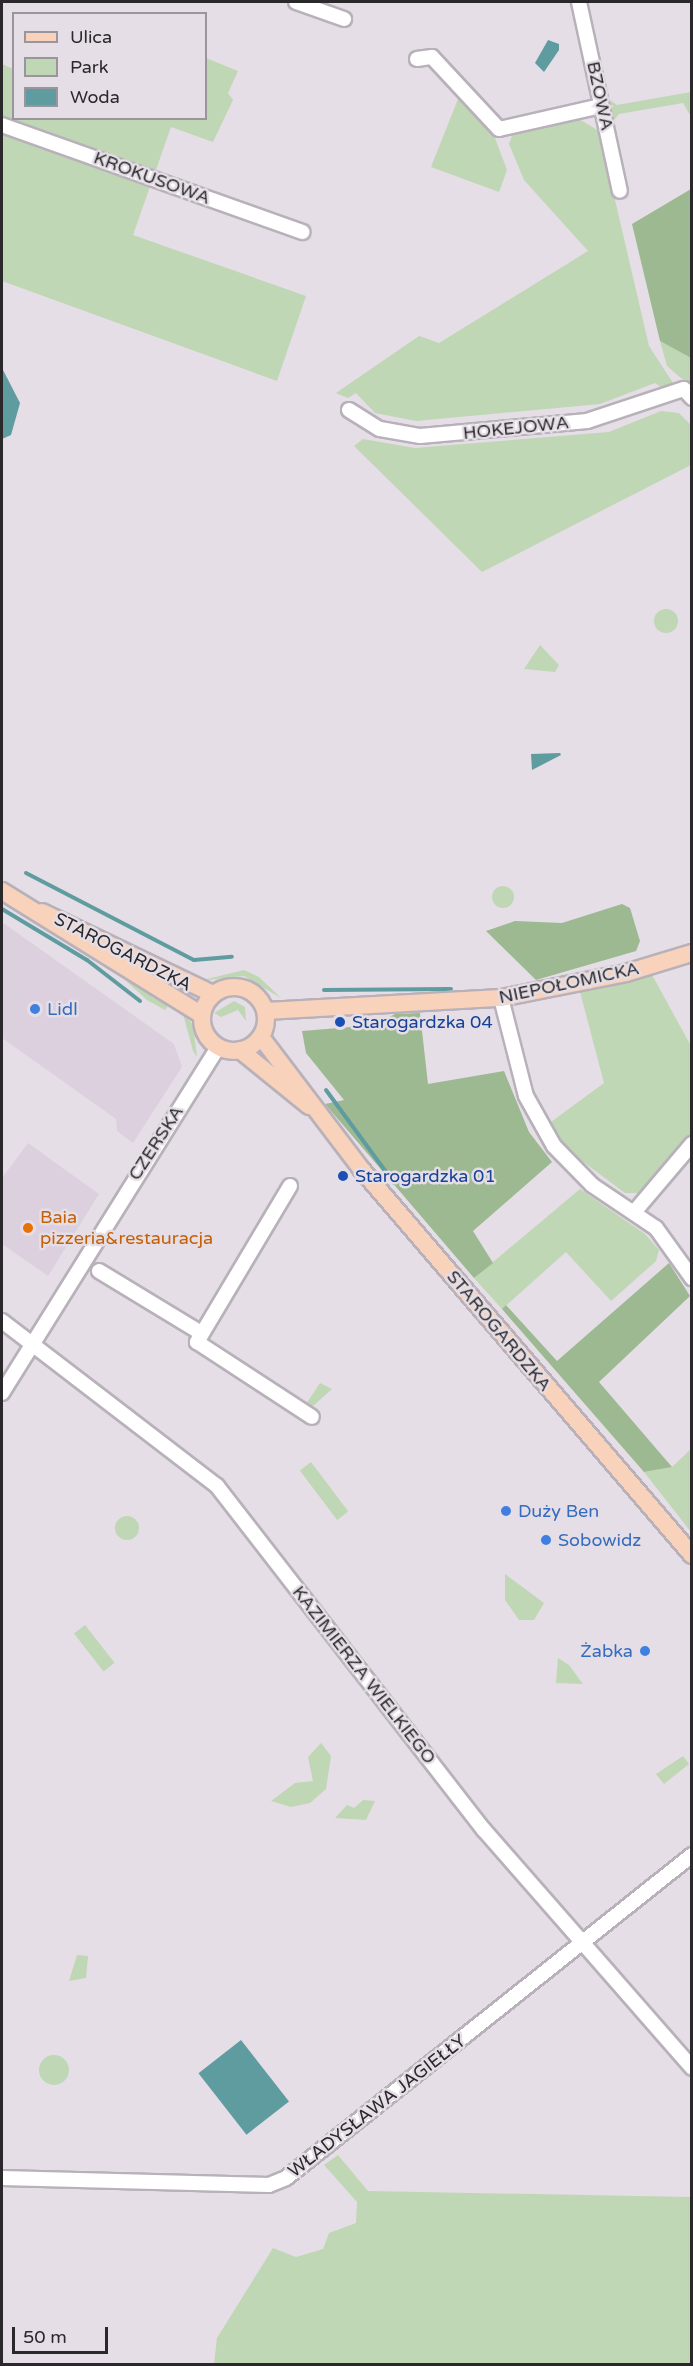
<!DOCTYPE html>
<meta charset="utf-8">
<style>
body{margin:0}
#map{position:relative;width:693px;height:2366px;overflow:hidden;background:#e5dee6;font-family:"Varela Round",sans-serif}
div>[style]{position:absolute}
.built>*{inset:0;background:#dcd0df}
.green>*{inset:0;background:#bfd7b4;transform-origin:0 0}
.round{border-radius:50%}
.forest>*{inset:0;background:#9db991}
.water>*{inset:0;background:#5f9ca0;transform-origin:0 0}
.stream>*{height:4px;margin:-2px;padding:0 2px;transform-origin:2px;border-radius:2px;background:#5f9ca0}
.roads{filter:drop-shadow(2px 0 #b8b1ba) drop-shadow(-2px 0 #b8b1ba) drop-shadow(0 2px #b8b1ba) drop-shadow(0 -2px #b8b1ba)}
.minor>*{height:14px;margin:-7px;padding:0 7px;transform-origin:7px;border-radius:7px;background:#fff}
.major>*{height:16px;margin:-8px;padding:0 8px;transform-origin:8px;border-radius:8px;background:#f8d2bb}
.major>.ring{margin:-8px;padding:0;box-sizing:content-box;background:none;border:16px solid #f8d2bb;border-radius:50%}
.dots>*{width:16px;height:16px;translate:-50% -50%;box-sizing:border-box;border:3px solid #e5dee6;border-radius:50%}
span{translate:-50% -50%;white-space:nowrap;text-align:center;line-height:1.15;-webkit-text-stroke:5px #e5dee6;paint-order:stroke}
.street-label{font-size:18px;color:#2a282b}
.shop-label{font-size:18px;color:#366cbe}
.left{translate:0 -50%;text-align:left}
.right{translate:-100% -50%;text-align:right}
.transit-label{font-size:18px;color:#164399}
.food-label{font-size:18px;color:#c56008}
.frame{position:absolute;inset:0;border:3px solid #2a282b;pointer-events:none}
.legend{position:absolute;left:12px;top:12px;width:195px;height:108px;box-sizing:border-box;background:#e5dee6;border:2px solid #9a959b;margin:0;padding:8px 10px;list-style:none;font-size:18px;color:#2a282b}
.legend li{display:flex;align-items:center;gap:12px;height:30px}
.legend b{width:30px;border:2px solid #9a959b}
.scale{position:absolute;left:12px;top:2327px;width:96px;height:27px;box-sizing:border-box;border:3px solid #2a282b;border-top:0;padding-left:8px;font-size:18px;line-height:21px;white-space:nowrap;color:#2a282b;-webkit-text-stroke:4px #e5dee6;paint-order:stroke}
</style>
<div id="map">
<div class="built">
<div style="clip-path:polygon(2px 922px,174px 1044px,182px 1067px,133px 1143px,117px 1131px,116px 1119px,2px 1038px)"></div>
<div style="clip-path:polygon(28px 1143px,99px 1194px,48px 1276px,2px 1244px,2px 1178px)"></div>
</div>
<div class="green">
<div style="clip-path:polygon(206px 58px,238px 71px,228px 93px,233px 100px,213px 142px,171px 127px,133px 235px,306px 296px,277px 381px,2px 281px,2px 64px,13px 69px,14px 118px,206px 118px)"></div>
<div style="clip-path:polygon(691px 92px,691px 117px,683px 103px,619px 114px,614px 120px,610px 100px,617px 105px)"></div>
<div style="clip-path:polygon(458px 99px,495px 138px,507px 170px,499px 192px,431px 167px)"></div>
<div style="clip-path:polygon(579px 119px,599px 131px,649px 346px,675px 386px,665px 390px,655px 383px,600px 404px,416px 421px,375px 413px,356px 393px,348px 398px,336px 393px,419px 336px,439px 343px,588px 251px,524px 180px,509px 144px,514px 130px)"></div>
<div style="clip-path:polygon(660px 341px,691px 358px,691px 387px,667px 366px)"></div>
<div style="clip-path:polygon(661px 411px,679px 413px,691px 425px,691px 465px,482px 572px,354px 446px,363px 439px,415px 448px,609px 432px)"></div>
<div class="round" style="left:654px;top:609px;width:24px;height:24px"></div>
<div style="clip-path:polygon(540px 645px,559px 665px,555px 672px,524px 669px)"></div>
<div class="round" style="left:492px;top:886px;width:22px;height:22px"></div>
<div style="clip-path:polygon(114px 970px,170px 1003px,165px 1010px,147px 1000px)"></div>
<div style="clip-path:polygon(244px 970px,259px 977px,281px 998px,244px 976px,199px 981px)"></div>
<div style="clip-path:polygon(651px 973px,691px 1046px,691px 1136px,642px 1193px,625px 1193px,562px 1146px,551px 1122px,604px 1083px,580px 992px)"></div>
<div style="clip-path:polygon(234px 1001px,245px 1007px,246px 1021px,238px 1010px,221px 1017px,214px 1013px)"></div>
<div style="clip-path:polygon(182px 1010px,193px 1025px,197px 1057px,193px 1051px)"></div>
<div style="clip-path:polygon(580px 1189px,645px 1234px,659px 1250px,656px 1261px,611px 1301px,566px 1252px,502px 1309px,474px 1278px)"></div>
<div style="clip-path:polygon(320px 1383px,332px 1389px,313px 1406px,306px 1404px)"></div>
<div style="clip-path:polygon(691px 1449px,691px 1532px,644px 1472px,672px 1467px)"></div>
<div style="left:311px;top:1462px;width:62px;height:14px;rotate:53deg"></div>
<div class="round" style="left:115px;top:1516px;width:24px;height:24px"></div>
<div style="clip-path:polygon(505px 1574px,544px 1603px,534px 1620px,519px 1620px,505px 1600px)"></div>
<div style="left:85px;top:1625px;width:48px;height:14px;rotate:52deg"></div>
<div style="clip-path:polygon(558px 1658px,569px 1665px,583px 1684px,556px 1683px)"></div>
<div style="clip-path:polygon(321px 1743px,331px 1756px,326px 1789px,310px 1803px,291px 1807px,271px 1801px,295px 1783px,313px 1781px,308px 1757px)"></div>
<div style="clip-path:polygon(683px 1756px,689px 1764px,664px 1784px,656px 1774px)"></div>
<div style="clip-path:polygon(363px 1800px,375px 1801px,366px 1820px,335px 1818px,347px 1805px,354px 1808px)"></div>
<div style="clip-path:polygon(77px 1955px,88px 1956px,86px 1978px,69px 1981px)"></div>
<div class="round" style="left:39px;top:2055px;width:30px;height:30px"></div>
<div style="clip-path:polygon(338px 2155px,368px 2191px,691px 2197px,691px 2364px,214px 2364px,217px 2338px,273px 2248px,296px 2257px,323px 2249px,329px 2233px,356px 2223px,357px 2202px,324px 2165px)"></div>
</div>
<div class="forest">
<div style="clip-path:polygon(691px 189px,691px 188px,691px 358px,660px 341px,632px 224px)"></div>
<div style="clip-path:polygon(622px 904px,630px 908px,640px 941px,636px 951px,536px 980px,486px 931px,515px 921px,562px 923px)"></div>
<div style="clip-path:polygon(420px 1013px,428px 1084px,504px 1071px,529px 1132px,552px 1162px,473px 1231px,493px 1263px,474px 1278px,325px 1104px,344px 1100px,306px 1053px,302px 1031px,375px 1025px,395px 1014px)"></div>
<div style="clip-path:polygon(669px 1263px,690px 1296px,599px 1382px,672px 1467px,644px 1472px,502px 1309px,506px 1305px,557px 1361px)"></div>
</div>
<div class="water">
<div style="clip-path:polygon(548px 40px,559px 44px,559px 50px,544px 72px,535px 63px)"></div>
<div style="clip-path:polygon(2px 368px,20px 403px,11px 435px,2px 439px)"></div>
<div style="clip-path:polygon(531px 754px,560px 753px,561px 755px,532px 770px)"></div>
<div style="left:241px;top:2040px;width:78px;height:54px;rotate:52deg"></div>
</div>
<div class="stream">
<div style="left:26px;top:873px;width:189px;rotate:27.4deg"></div>
<div style="left:194px;top:960px;width:38px;rotate:-5deg"></div>
<div style="left:2px;top:909px;width:99px;rotate:31deg"></div>
<div style="left:87px;top:960px;width:67px;rotate:37.7deg"></div>
<div style="left:324px;top:990px;width:127px;rotate:-0.5deg"></div>
<div style="left:326px;top:1090px;width:115px;rotate:53.8deg"></div>
</div>
<div class="roads">
<div class="minor">
<div style="left:296px;top:2px;width:51px;rotate:19.5deg"></div>
<div style="left:579px;top:2px;width:193px;rotate:77.8deg"></div>
<div style="left:417px;top:59px;width:15px;rotate:-8deg"></div>
<div style="left:432px;top:57px;width:98px;rotate:47.1deg"></div>
<div style="left:499px;top:129px;width:105px;rotate:-12.7deg"></div>
<div style="left:2px;top:125px;width:319px;rotate:19.6deg"></div>
<div style="left:349px;top:410px;width:36px;rotate:32deg"></div>
<div style="left:380px;top:429px;width:41px;rotate:9.9deg"></div>
<div style="left:420px;top:436px;width:168px;rotate:-5.1deg"></div>
<div style="left:587px;top:421px;width:102px;rotate:-18.3deg"></div>
<div style="left:684px;top:389px;width:12px;rotate:48deg"></div>
<div style="left:501px;top:998px;width:101px;rotate:75.7deg"></div>
<div style="left:526px;top:1096px;width:57px;rotate:60.8deg"></div>
<div style="left:554px;top:1146px;width:54px;rotate:45.7deg"></div>
<div style="left:592px;top:1185px;width:77px;rotate:33.9deg"></div>
<div style="left:656px;top:1228px;width:62px;rotate:54.2deg"></div>
<div style="left:290px;top:1186px;width:182px;rotate:120.8deg"></div>
<div style="left:197px;top:1342px;width:137px;rotate:33.1deg"></div>
<div style="left:636px;top:1210px;width:87px;rotate:-49.7deg"></div>
<div style="left:99px;top:1271px;width:119px;rotate:31.3deg"></div>
<div style="left:2px;top:1321px;width:271px;rotate:37.5deg"></div>
<div style="left:217px;top:1486px;width:435px;rotate:52.2deg"></div>
<div style="left:484px;top:1830px;width:316px;rotate:48.8deg"></div>
<div style="left:2px;top:1393px;width:408px;rotate:-58deg"></div>
<div style="left:2px;top:2178px;width:267px;rotate:1.5deg"></div>
<div style="left:269px;top:2185px;width:18px;rotate:-22deg"></div>
<div style="left:286px;top:2178px;width:519px;rotate:-38.5deg"></div>
</div>
<div class="major">
<div style="left:2px;top:891px;width:235px;rotate:31.8deg"></div>
<div style="left:42px;top:912px;width:190px;rotate:25.6deg"></div>
<div class="ring" style="left:202px;top:987px;width:48px;height:48px"></div>
<div style="left:266px;top:1011px;width:235px;rotate:-3.2deg"></div>
<div style="left:501px;top:998px;width:127px;rotate:-11.3deg"></div>
<div style="left:626px;top:973px;width:69px;rotate:-16.9deg"></div>
<div style="left:261px;top:1037px;width:167px;rotate:52.8deg"></div>
<div style="left:362px;top:1170px;width:507px;rotate:49.4deg"></div>
<div style="left:240px;top:1050px;width:89px;rotate:39.1deg"></div>
</div>
</div>
<div class="dots">
<div style="left:35px;top:1009px;background:#3f7fe0"></div>
<div style="left:340px;top:1022px;background:#1a4fb4"></div>
<div style="left:343px;top:1176px;background:#1a4fb4"></div>
<div style="left:28px;top:1228px;background:#e8710a"></div>
<div style="left:506px;top:1511px;background:#3f7fe0"></div>
<div style="left:546px;top:1540px;background:#3f7fe0"></div>
<div style="left:645px;top:1651px;background:#3f7fe0"></div>
</div>
<div class="street-label">
<span style="left:600px;top:96px;rotate:78deg">BZOWA</span>
<span style="left:152px;top:178px;rotate:20deg">KROKUSOWA</span>
<span style="left:516px;top:428px;rotate:-6deg">HOKEJOWA</span>
<span style="left:123px;top:952px;rotate:27deg">STAROGARDZKA</span>
<span style="left:569px;top:983px;rotate:-12deg">NIEPOŁOMICKA</span>
<span style="left:156px;top:1143px;rotate:-57deg">CZERSKA</span>
<span style="left:499px;top:1331px;rotate:50deg">STAROGARDZKA</span>
<span style="left:364px;top:1675px;rotate:52deg">KAZIMIERZA WIELKIEGO</span>
<span style="left:377px;top:2106px;rotate:-38deg">WŁADYSŁAWA JAGIEŁŁY</span>
</div>
<div class="shop-label">
<span class="left" style="left:47px;top:1009px">Lidl</span>
<span class="left" style="left:518px;top:1511px">Duży Ben</span>
<span class="left" style="left:558px;top:1540px">Sobowidz</span>
<span class="right" style="left:633px;top:1651px">Żabka</span>
</div>
<div class="transit-label">
<span class="left" style="left:352px;top:1022px">Starogardzka 04</span>
<span class="left" style="left:355px;top:1176px">Starogardzka 01</span>
</div>
<div class="food-label">
<span class="left" style="left:40px;top:1228px">Baia<br>pizzeria&amp;restauracja</span>
</div>
<div class="frame"></div>
<ul class="legend">
<li><b style="height:8px;background:#f8d2bb"></b>Ulica</li>
<li><b style="height:16px;background:#bfd7b4"></b>Park</li>
<li><b style="height:16px;background:#5f9ca0"></b>Woda</li>
</ul>
<div class="scale">50 m</div>
</div>
